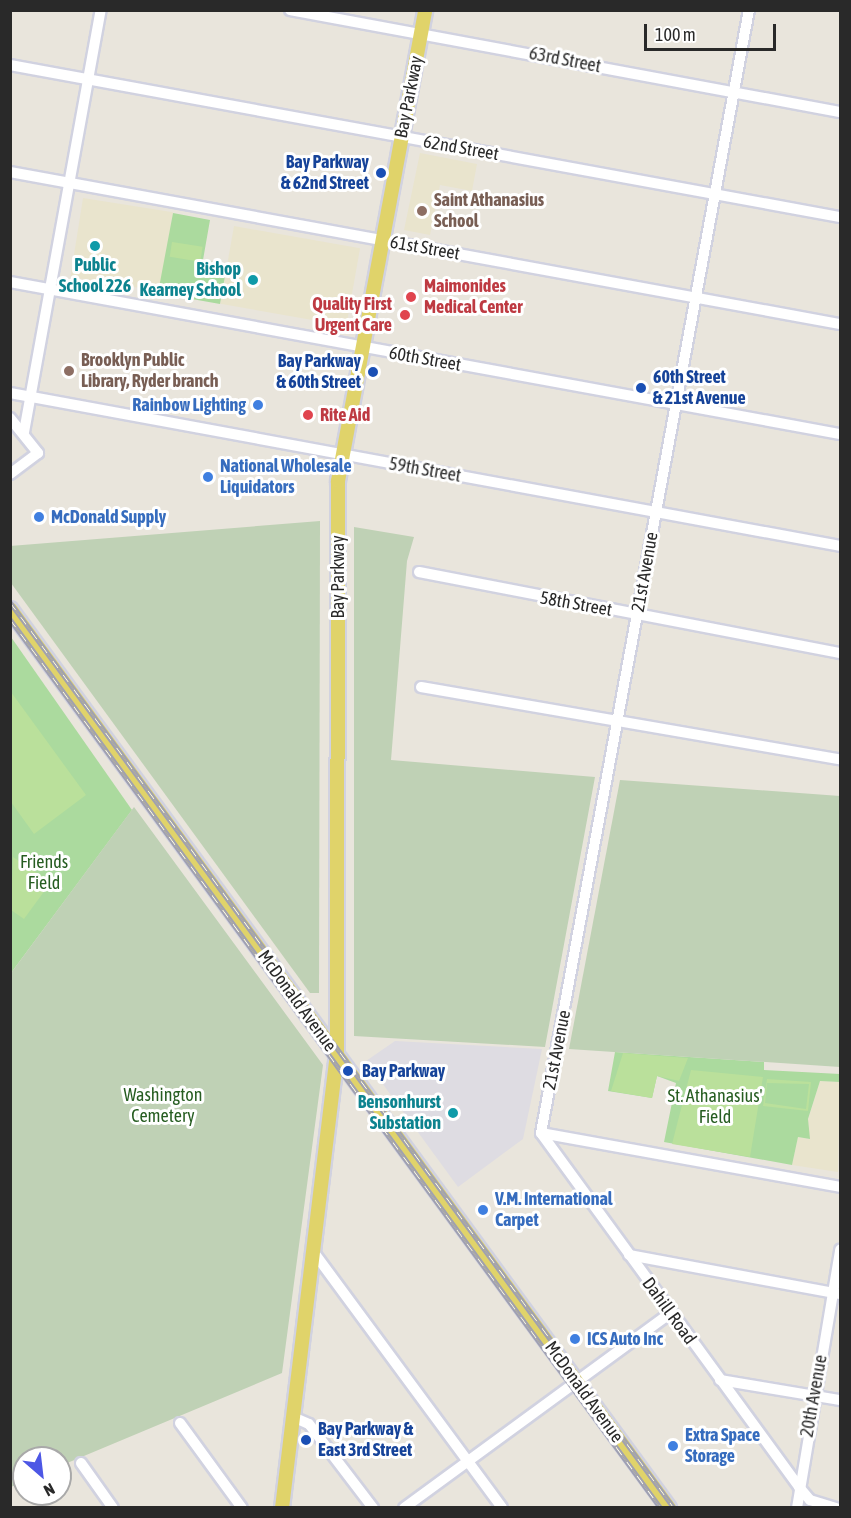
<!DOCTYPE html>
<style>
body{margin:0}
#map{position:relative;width:851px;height:1518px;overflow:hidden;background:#e9e5dc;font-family:"Asap Condensed",sans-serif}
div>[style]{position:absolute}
.industrial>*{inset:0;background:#dedce2}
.education>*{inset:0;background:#e9e4cd;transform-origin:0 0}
.green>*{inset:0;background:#abda9e}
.cemetery>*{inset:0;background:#bfd1b5}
.pitch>*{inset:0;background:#bae09b;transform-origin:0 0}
.roads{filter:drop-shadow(2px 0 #d1d2e0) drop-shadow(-2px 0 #d1d2e0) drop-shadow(0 2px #d1d2e0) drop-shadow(0 -2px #d1d2e0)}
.minor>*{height:10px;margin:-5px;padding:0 5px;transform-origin:5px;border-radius:5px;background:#fff}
.major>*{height:14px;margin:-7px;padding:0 7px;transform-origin:7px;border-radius:7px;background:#e0d36a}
.rail>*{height:5px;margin-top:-2.5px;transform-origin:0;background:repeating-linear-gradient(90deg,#fff 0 9px,#9fa0b1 0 18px);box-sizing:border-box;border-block:2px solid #9fa0b1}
.dots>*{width:16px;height:16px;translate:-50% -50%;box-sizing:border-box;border:3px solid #fff;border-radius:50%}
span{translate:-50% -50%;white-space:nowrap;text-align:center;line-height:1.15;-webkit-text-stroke:6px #fff;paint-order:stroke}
.street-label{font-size:18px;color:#292929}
.transit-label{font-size:18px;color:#164399;font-weight:700}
.right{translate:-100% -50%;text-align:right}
.left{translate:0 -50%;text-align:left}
.education-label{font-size:18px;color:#785e54;font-weight:700}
.culture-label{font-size:18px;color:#0d838f;font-weight:700}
.health-label{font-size:18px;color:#be3a42;font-weight:700}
.shop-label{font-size:18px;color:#366cbe;font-weight:700}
.park-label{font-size:18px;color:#265d21}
.frame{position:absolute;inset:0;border:12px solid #292929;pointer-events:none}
.north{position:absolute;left:12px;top:1446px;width:60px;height:60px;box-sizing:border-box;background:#fff;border:2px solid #a9a9a9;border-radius:50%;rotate:152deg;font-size:16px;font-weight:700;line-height:24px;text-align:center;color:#292929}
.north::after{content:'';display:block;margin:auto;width:21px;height:27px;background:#4d57e5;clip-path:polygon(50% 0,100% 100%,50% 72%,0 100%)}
.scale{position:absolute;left:644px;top:24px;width:132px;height:27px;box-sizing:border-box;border:3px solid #292929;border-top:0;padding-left:8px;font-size:18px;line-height:21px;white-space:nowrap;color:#292929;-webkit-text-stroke:4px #fff;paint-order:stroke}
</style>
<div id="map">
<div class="industrial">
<div style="clip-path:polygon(395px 1041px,542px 1049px,523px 1139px,458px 1187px,366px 1061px)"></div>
</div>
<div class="education">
<div style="clip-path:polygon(420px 153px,477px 164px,472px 191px,440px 185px,430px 235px,404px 230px)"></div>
<div style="left:83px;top:198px;width:91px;height:80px;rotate:9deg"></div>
<div style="left:234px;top:226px;width:128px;height:79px;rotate:10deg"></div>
<div style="clip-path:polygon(820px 1081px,840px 1082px,838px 1172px,792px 1165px,798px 1137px,809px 1139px,808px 1120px)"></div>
</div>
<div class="green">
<div style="clip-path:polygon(173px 213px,210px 220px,203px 260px,227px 265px,220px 304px,158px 293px)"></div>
<div style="clip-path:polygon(11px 637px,132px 810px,11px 973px)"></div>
<div style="clip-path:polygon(615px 1052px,764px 1062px,764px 1070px,840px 1074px,840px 1082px,820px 1081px,808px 1119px,810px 1139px,798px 1137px,792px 1165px,664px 1142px,676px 1083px,657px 1076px,652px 1098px,608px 1091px)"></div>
</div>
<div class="cemetery">
<div style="clip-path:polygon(320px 521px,319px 993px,310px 993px,11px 583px,10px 546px)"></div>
<div style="clip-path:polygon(354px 527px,414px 537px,407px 561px,391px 760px,595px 777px,545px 1047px,354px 1036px)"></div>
<div style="clip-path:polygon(620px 780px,840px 796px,840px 1067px,569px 1049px)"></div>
<div style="clip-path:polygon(134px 807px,323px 1065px,282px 1373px,60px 1466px,60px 1458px,24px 1458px,24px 1481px,11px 1487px,11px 973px)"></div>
</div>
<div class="pitch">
<div style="left:172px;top:242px;width:31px;height:15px;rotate:9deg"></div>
<div style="clip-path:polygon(11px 692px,86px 795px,34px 834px,11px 802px)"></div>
<div style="clip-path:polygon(13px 857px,51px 882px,24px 919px,11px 910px)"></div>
<div style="clip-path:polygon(623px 1053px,661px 1056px,688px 1058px,679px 1081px,657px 1076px,652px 1098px,611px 1091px)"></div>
<div style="clip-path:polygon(691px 1070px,763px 1077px,750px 1157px,672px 1144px)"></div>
<div style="clip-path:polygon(evenodd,767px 1079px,811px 1082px,808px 1111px,763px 1106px,767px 1079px,767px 1083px,809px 1084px,806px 1109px,765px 1103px,767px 1083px)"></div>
</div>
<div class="roads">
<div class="minor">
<div style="left:290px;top:10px;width:559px;rotate:10.51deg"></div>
<div style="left:10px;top:65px;width:844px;rotate:10.38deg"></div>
<div style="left:10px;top:172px;width:844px;rotate:10.38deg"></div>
<div style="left:10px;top:282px;width:844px;rotate:10.38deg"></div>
<div style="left:10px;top:393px;width:844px;rotate:10.44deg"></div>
<div style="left:10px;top:418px;width:45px;rotate:51.3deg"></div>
<div style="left:38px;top:453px;width:35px;rotate:143deg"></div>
<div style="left:24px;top:432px;width:429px;rotate:-79.7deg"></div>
<div style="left:419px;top:572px;width:429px;rotate:10.9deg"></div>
<div style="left:421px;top:687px;width:425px;rotate:9.8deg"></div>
<div style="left:541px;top:1133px;width:1142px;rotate:-79.51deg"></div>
<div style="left:541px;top:1133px;width:438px;rotate:53.9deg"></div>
<div style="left:799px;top:1487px;width:17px;rotate:50deg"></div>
<div style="left:810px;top:1500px;width:28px;rotate:17deg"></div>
<div style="left:541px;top:1133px;width:304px;rotate:10.2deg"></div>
<div style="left:315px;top:1254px;width:315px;rotate:53.6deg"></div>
<div style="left:629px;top:1255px;width:215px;rotate:10.5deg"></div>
<div style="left:720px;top:1380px;width:122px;rotate:9.5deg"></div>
<div style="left:293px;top:1417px;width:17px;rotate:24deg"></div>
<div style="left:309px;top:1424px;width:106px;rotate:52.7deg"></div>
<div style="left:180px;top:1423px;width:105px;rotate:53.9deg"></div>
<div style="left:81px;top:1463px;width:55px;rotate:54.6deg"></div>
<div style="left:404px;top:1508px;width:330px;rotate:-36.2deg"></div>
<div style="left:797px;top:1508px;width:262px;rotate:-80.5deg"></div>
</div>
<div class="major">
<div style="left:10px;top:609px;width:1115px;rotate:53.76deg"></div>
<div style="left:282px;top:1508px;width:455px;rotate:-83.1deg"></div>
<div style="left:337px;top:1056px;width:575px;rotate:-89.9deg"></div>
<div style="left:338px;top:481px;width:479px;rotate:-79.5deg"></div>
</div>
</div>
<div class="rail">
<div style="left:10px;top:602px;width:1123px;rotate:53.76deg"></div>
<div style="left:10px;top:619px;width:1102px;rotate:53.79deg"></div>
</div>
<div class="dots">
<div style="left:381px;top:173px;background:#1a4fb4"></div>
<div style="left:422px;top:211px;background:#8d6e63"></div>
<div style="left:95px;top:246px;background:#0f9aa8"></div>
<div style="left:253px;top:280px;background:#0f9aa8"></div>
<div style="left:411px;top:297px;background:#e0444e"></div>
<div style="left:405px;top:315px;background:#e0444e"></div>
<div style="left:69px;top:371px;background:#8d6e63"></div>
<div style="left:373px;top:372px;background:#1a4fb4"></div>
<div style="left:641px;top:388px;background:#1a4fb4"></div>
<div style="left:258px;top:405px;background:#3f7fe0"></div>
<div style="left:308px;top:415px;background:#e0444e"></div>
<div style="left:208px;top:477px;background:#3f7fe0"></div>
<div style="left:39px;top:517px;background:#3f7fe0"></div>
<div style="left:348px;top:1071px;background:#1a4fb4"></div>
<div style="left:453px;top:1113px;background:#0f9aa8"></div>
<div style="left:483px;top:1210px;background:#3f7fe0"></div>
<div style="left:575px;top:1339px;background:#3f7fe0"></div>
<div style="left:306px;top:1440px;background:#1a4fb4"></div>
<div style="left:673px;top:1446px;background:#3f7fe0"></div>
</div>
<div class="street-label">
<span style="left:565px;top:60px;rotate:11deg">63rd Street</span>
<span style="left:409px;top:97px;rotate:-79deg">Bay Parkway</span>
<span style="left:461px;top:148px;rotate:10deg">62nd Street</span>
<span style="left:425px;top:248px;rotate:10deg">61st Street</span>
<span style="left:425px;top:359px;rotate:10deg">60th Street</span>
<span style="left:425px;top:470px;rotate:10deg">59th Street</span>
<span style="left:645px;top:572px;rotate:-80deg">21st Avenue</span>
<span style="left:338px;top:577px;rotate:-90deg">Bay Parkway</span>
<span style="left:576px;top:604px;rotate:10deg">58th Street</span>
<span style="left:297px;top:1001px;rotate:54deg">McDonald Avenue</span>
<span style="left:557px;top:1050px;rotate:-79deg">21st Avenue</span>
<span style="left:669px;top:1311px;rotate:54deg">Dahill Road</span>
<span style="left:584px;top:1392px;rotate:54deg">McDonald Avenue</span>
<span style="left:814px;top:1396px;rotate:-80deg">20th Avenue</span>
</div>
<div class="transit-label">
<span class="right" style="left:369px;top:173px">Bay Parkway<br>&amp; 62nd Street</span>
<span class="right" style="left:361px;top:372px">Bay Parkway<br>&amp; 60th Street</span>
<span class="left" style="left:653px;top:388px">60th Street<br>&amp; 21st Avenue</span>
<span class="left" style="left:362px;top:1071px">Bay Parkway</span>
<span class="left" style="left:318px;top:1440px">Bay Parkway &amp;<br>East 3rd Street</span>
</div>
<div class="education-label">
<span class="left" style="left:434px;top:211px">Saint Athanasius<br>School</span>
<span class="left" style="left:81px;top:371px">Brooklyn Public<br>Library, Ryder branch</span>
</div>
<div class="culture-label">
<span style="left:95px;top:276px">Public<br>School 226</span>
<span class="right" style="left:241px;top:280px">Bishop<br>Kearney School</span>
<span class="right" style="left:441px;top:1113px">Bensonhurst<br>Substation</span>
</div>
<div class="health-label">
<span class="left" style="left:424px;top:297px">Maimonides<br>Medical Center</span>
<span class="right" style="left:392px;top:315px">Quality First<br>Urgent Care</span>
<span class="left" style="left:320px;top:415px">Rite Aid</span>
</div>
<div class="shop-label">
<span class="right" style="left:246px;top:405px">Rainbow Lighting</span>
<span class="left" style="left:220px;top:477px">National Wholesale<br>Liquidators</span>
<span class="left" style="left:51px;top:517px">McDonald Supply</span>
<span class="left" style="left:495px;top:1210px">V.M. International<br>Carpet</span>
<span class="left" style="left:587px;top:1339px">ICS Auto Inc</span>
<span class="left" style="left:685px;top:1446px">Extra Space<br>Storage</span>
</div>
<div class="park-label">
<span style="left:44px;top:873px">Friends<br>Field</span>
<span style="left:163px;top:1106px">Washington<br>Cemetery</span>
<span style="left:715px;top:1107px">St. Athanasius'<br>Field</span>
</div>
<div class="frame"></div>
<div class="north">N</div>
<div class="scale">100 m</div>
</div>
